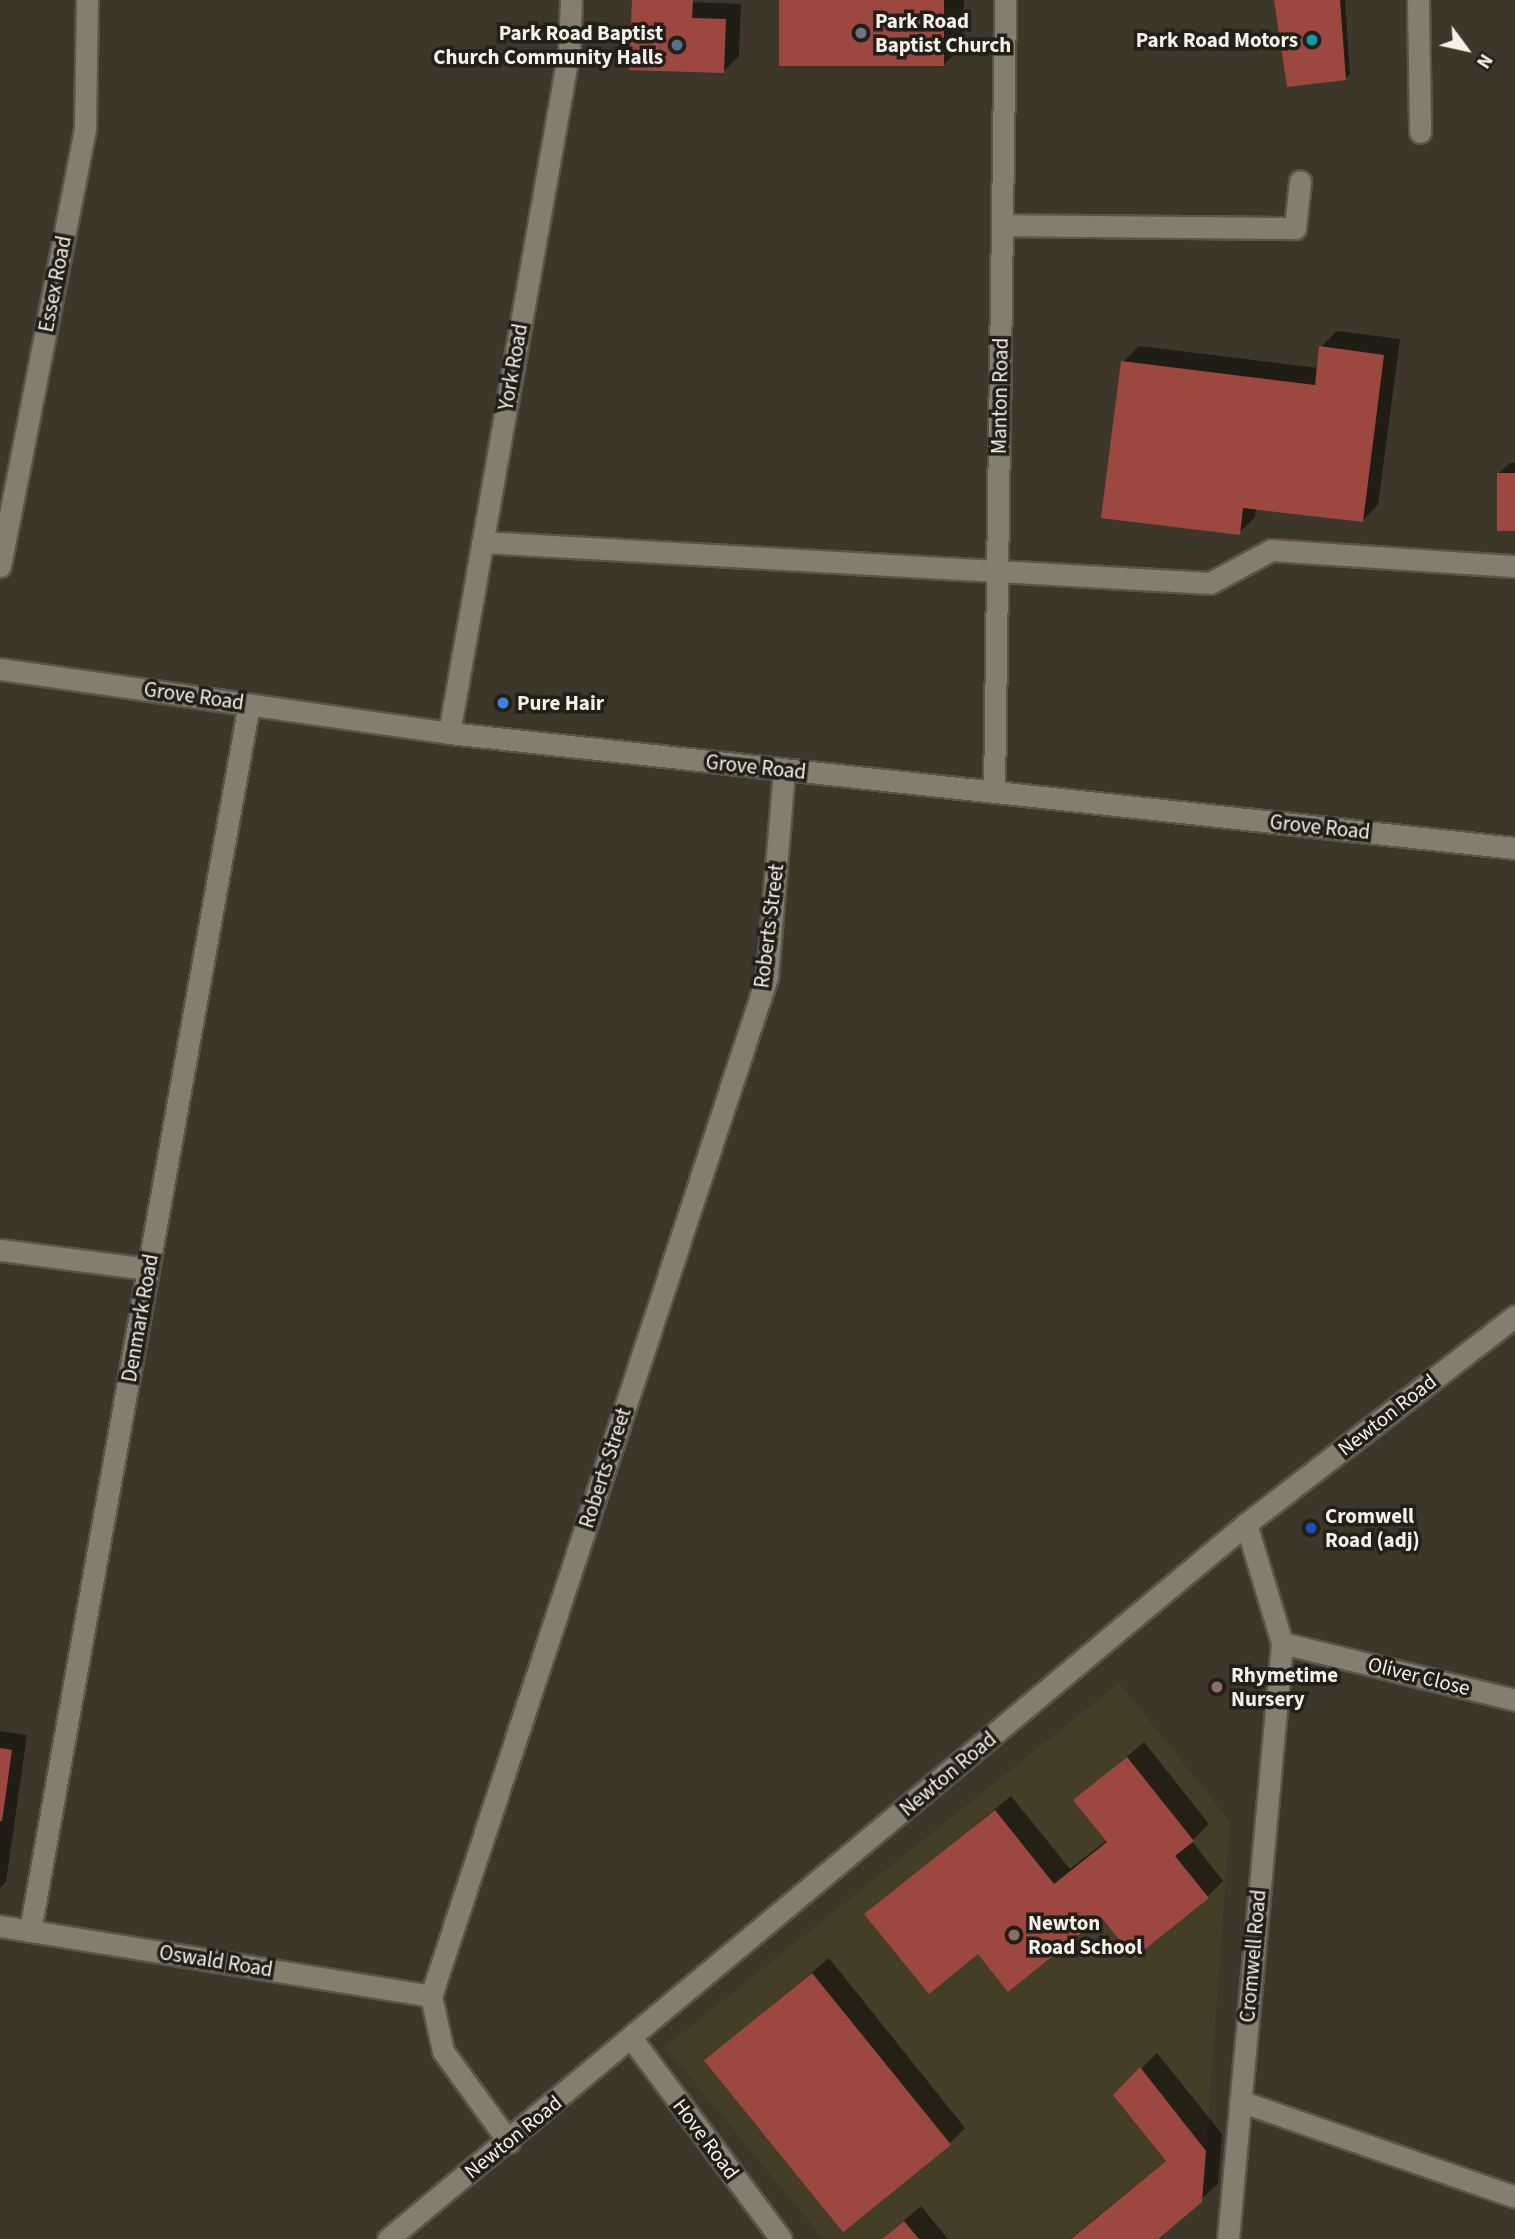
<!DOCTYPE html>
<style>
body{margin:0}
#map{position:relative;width:1515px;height:2239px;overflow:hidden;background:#3c3729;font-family:"Source Sans 3",sans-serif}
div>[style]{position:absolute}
.built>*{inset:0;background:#443d28}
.shadow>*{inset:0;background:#0007}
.building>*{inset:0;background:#9c4840;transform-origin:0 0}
.roads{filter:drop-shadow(2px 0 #595549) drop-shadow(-2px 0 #595549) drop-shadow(0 2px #595549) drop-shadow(0 -2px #595549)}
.service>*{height:21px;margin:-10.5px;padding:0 10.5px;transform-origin:10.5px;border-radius:10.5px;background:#847e6e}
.minor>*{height:21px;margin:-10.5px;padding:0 10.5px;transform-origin:10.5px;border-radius:10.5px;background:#847e6e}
.tertiary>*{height:21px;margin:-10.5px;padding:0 10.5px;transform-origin:10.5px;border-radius:10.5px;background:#847e6e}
.dots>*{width:19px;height:19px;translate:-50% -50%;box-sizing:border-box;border:4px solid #211f18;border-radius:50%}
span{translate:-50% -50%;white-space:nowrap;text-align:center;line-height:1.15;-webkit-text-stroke:7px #211f18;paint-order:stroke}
.poi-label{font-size:21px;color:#f4f1e8;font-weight:700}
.left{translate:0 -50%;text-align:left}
.right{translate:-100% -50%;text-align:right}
.street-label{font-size:21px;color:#f4f1e8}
.north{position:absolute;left:1431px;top:14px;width:70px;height:70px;-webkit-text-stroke:5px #211f18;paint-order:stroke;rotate:123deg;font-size:19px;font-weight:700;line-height:28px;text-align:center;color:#f4f1e8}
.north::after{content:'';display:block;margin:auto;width:24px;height:32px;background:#f4f1e8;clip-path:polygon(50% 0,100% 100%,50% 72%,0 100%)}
</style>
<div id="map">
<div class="built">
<div style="clip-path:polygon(1119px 1683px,1230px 1822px,1202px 2202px,1158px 2239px,824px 2239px,665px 2047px)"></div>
</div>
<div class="shadow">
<div style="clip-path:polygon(634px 0,741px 4px,739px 56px,723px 72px)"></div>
<div style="clip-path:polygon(781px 0,964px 0,962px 46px,942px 67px)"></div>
<div style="clip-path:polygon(1275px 0,1345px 0,1350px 74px,1345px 79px)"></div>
<div style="clip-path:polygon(1337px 331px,1400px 339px,1378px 505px,1362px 521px,1256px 508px,1255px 517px,1239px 533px,1123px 362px,1139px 346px,1318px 368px,1321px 347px)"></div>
<div style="clip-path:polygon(1510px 463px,1515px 463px,1515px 529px,1499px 473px)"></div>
<div style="clip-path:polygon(0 1731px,27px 1735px,6px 1882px,0 1888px)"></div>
<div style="clip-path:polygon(1144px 1742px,1209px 1824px,1192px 1841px,1223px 1881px,1208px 1896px,1101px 1915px,979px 1952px,867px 1914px,1011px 1796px,1070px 1869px,1107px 1840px,1076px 1800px)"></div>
<div style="clip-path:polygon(829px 1958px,965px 2128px,949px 2144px,706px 2060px)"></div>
<div style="clip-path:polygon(1157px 2053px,1222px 2134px,1218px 2184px,1155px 2239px,1070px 2239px,1167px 2160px,1115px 2095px)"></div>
<div style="clip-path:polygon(921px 2206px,948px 2239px,882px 2239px)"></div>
</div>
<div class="building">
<div style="clip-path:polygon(632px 0,693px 0,692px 18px,726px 19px,724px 73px,629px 70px)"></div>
<div style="left:779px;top:0;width:165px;height:66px"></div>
<div style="clip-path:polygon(1274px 0,1340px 0,1346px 80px,1287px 87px)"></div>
<div style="clip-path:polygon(1319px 346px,1384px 355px,1363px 522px,1243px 508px,1240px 535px,1101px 518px,1121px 361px,1315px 385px)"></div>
<div style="left:1497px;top:473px;width:18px;height:58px"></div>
<div style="clip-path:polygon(0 1748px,12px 1750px,2px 1821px,0 1821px)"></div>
<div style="clip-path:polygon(1127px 1757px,1194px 1841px,1175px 1856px,1209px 1898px,1134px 1958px,1101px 1917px,1008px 1992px,978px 1954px,929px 1994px,864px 1914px,995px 1810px,1054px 1884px,1107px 1842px,1073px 1800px)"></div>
<div style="left:812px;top:1973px;width:221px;height:139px;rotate:51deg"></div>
<div style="clip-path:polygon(1140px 2067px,1206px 2151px,1202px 2202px,1158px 2239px,1071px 2239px,1166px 2161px,1113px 2095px)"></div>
<div style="clip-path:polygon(904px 2221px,919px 2239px,882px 2239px)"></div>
</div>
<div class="roads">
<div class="service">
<div style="left:1418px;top:0;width:132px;rotate:89.1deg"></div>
<div style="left:1002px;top:225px;width:293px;rotate:0.6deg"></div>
<div style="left:1295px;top:228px;width:47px;rotate:-83.9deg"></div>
<div style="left:482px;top:542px;width:729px;rotate:3.22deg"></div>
<div style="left:1210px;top:583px;width:69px;rotate:-28.4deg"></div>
<div style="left:1271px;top:550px;width:245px;rotate:3.8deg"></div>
</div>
<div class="minor">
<div style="left:0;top:566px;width:447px;rotate:-79deg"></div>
<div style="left:85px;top:127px;width:127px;rotate:-89.1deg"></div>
<div style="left:0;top:669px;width:454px;rotate:8.1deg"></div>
<div style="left:449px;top:733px;width:1072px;rotate:6.16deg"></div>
<div style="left:449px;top:733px;width:693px;rotate:-80.04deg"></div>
<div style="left:569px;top:50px;width:50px;rotate:-87.7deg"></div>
<div style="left:994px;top:792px;width:792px;rotate:-89.2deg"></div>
<div style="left:0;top:1250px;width:149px;rotate:7.3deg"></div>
<div style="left:1282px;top:1643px;width:240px;rotate:13.7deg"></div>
<div style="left:0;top:1926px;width:437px;rotate:9.2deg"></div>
<div style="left:30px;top:1931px;width:1246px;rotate:-79.88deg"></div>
<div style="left:632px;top:2039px;width:249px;rotate:53.3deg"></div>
<div style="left:1240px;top:2101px;width:291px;rotate:19.2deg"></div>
<div style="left:509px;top:2142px;width:112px;rotate:-126deg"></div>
<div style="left:443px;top:2051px;width:56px;rotate:-102.3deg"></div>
<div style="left:431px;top:1996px;width:1073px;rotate:-71.75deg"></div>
<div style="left:767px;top:977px;width:208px;rotate:-85.3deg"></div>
<div style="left:1228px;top:2239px;width:598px;rotate:-84.82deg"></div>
<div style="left:1282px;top:1643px;width:124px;rotate:-106.8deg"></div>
</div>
<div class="tertiary">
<div style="left:388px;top:2239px;width:1117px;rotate:-39.81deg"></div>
<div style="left:1246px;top:1524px;width:340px;rotate:-37.7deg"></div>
</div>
</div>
<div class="dots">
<div style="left:861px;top:33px;background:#6b7280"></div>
<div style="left:1312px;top:40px;background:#0f9aa8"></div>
<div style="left:677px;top:45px;background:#5c6f8a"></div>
<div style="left:503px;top:703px;background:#3f7fe0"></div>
<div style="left:1311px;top:1528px;background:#1a4fb4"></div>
<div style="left:1217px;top:1687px;background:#8d6e63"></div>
<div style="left:1014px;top:1935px;background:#8d6e63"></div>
</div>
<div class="poi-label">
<span class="left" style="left:875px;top:33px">Park Road<br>Baptist Church</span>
<span class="right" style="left:663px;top:45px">Park Road Baptist<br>Church Community Halls</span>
<span class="right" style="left:1298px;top:40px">Park Road Motors</span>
<span class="left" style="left:517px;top:703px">Pure Hair</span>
<span class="left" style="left:1325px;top:1528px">Cromwell<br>Road (adj)</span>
<span class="left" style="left:1231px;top:1687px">Rhymetime<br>Nursery</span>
<span class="left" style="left:1028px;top:1935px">Newton<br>Road School</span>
</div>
<div class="street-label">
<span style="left:55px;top:284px;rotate:-79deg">Essex Road</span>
<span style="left:513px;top:367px;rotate:-80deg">York Road</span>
<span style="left:1000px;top:396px;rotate:-89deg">Manton Road</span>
<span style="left:194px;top:696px;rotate:8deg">Grove Road</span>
<span style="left:756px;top:767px;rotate:6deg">Grove Road</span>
<span style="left:1320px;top:827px;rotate:6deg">Grove Road</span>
<span style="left:769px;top:926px;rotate:-83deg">Roberts Street</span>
<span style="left:140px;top:1318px;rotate:-80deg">Denmark Road</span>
<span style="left:1387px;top:1415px;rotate:-38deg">Newton Road</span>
<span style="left:605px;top:1468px;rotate:-72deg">Roberts Street</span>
<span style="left:1419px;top:1676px;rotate:14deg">Oliver Close</span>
<span style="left:948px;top:1774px;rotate:-40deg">Newton Road</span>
<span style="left:1253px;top:1956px;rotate:-85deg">Cromwell Road</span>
<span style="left:216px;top:1961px;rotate:9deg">Oswald Road</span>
<span style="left:513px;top:2137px;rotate:-39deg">Newton Road</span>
<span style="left:706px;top:2139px;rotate:53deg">Hove Road</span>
</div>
<div class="north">N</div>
</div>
